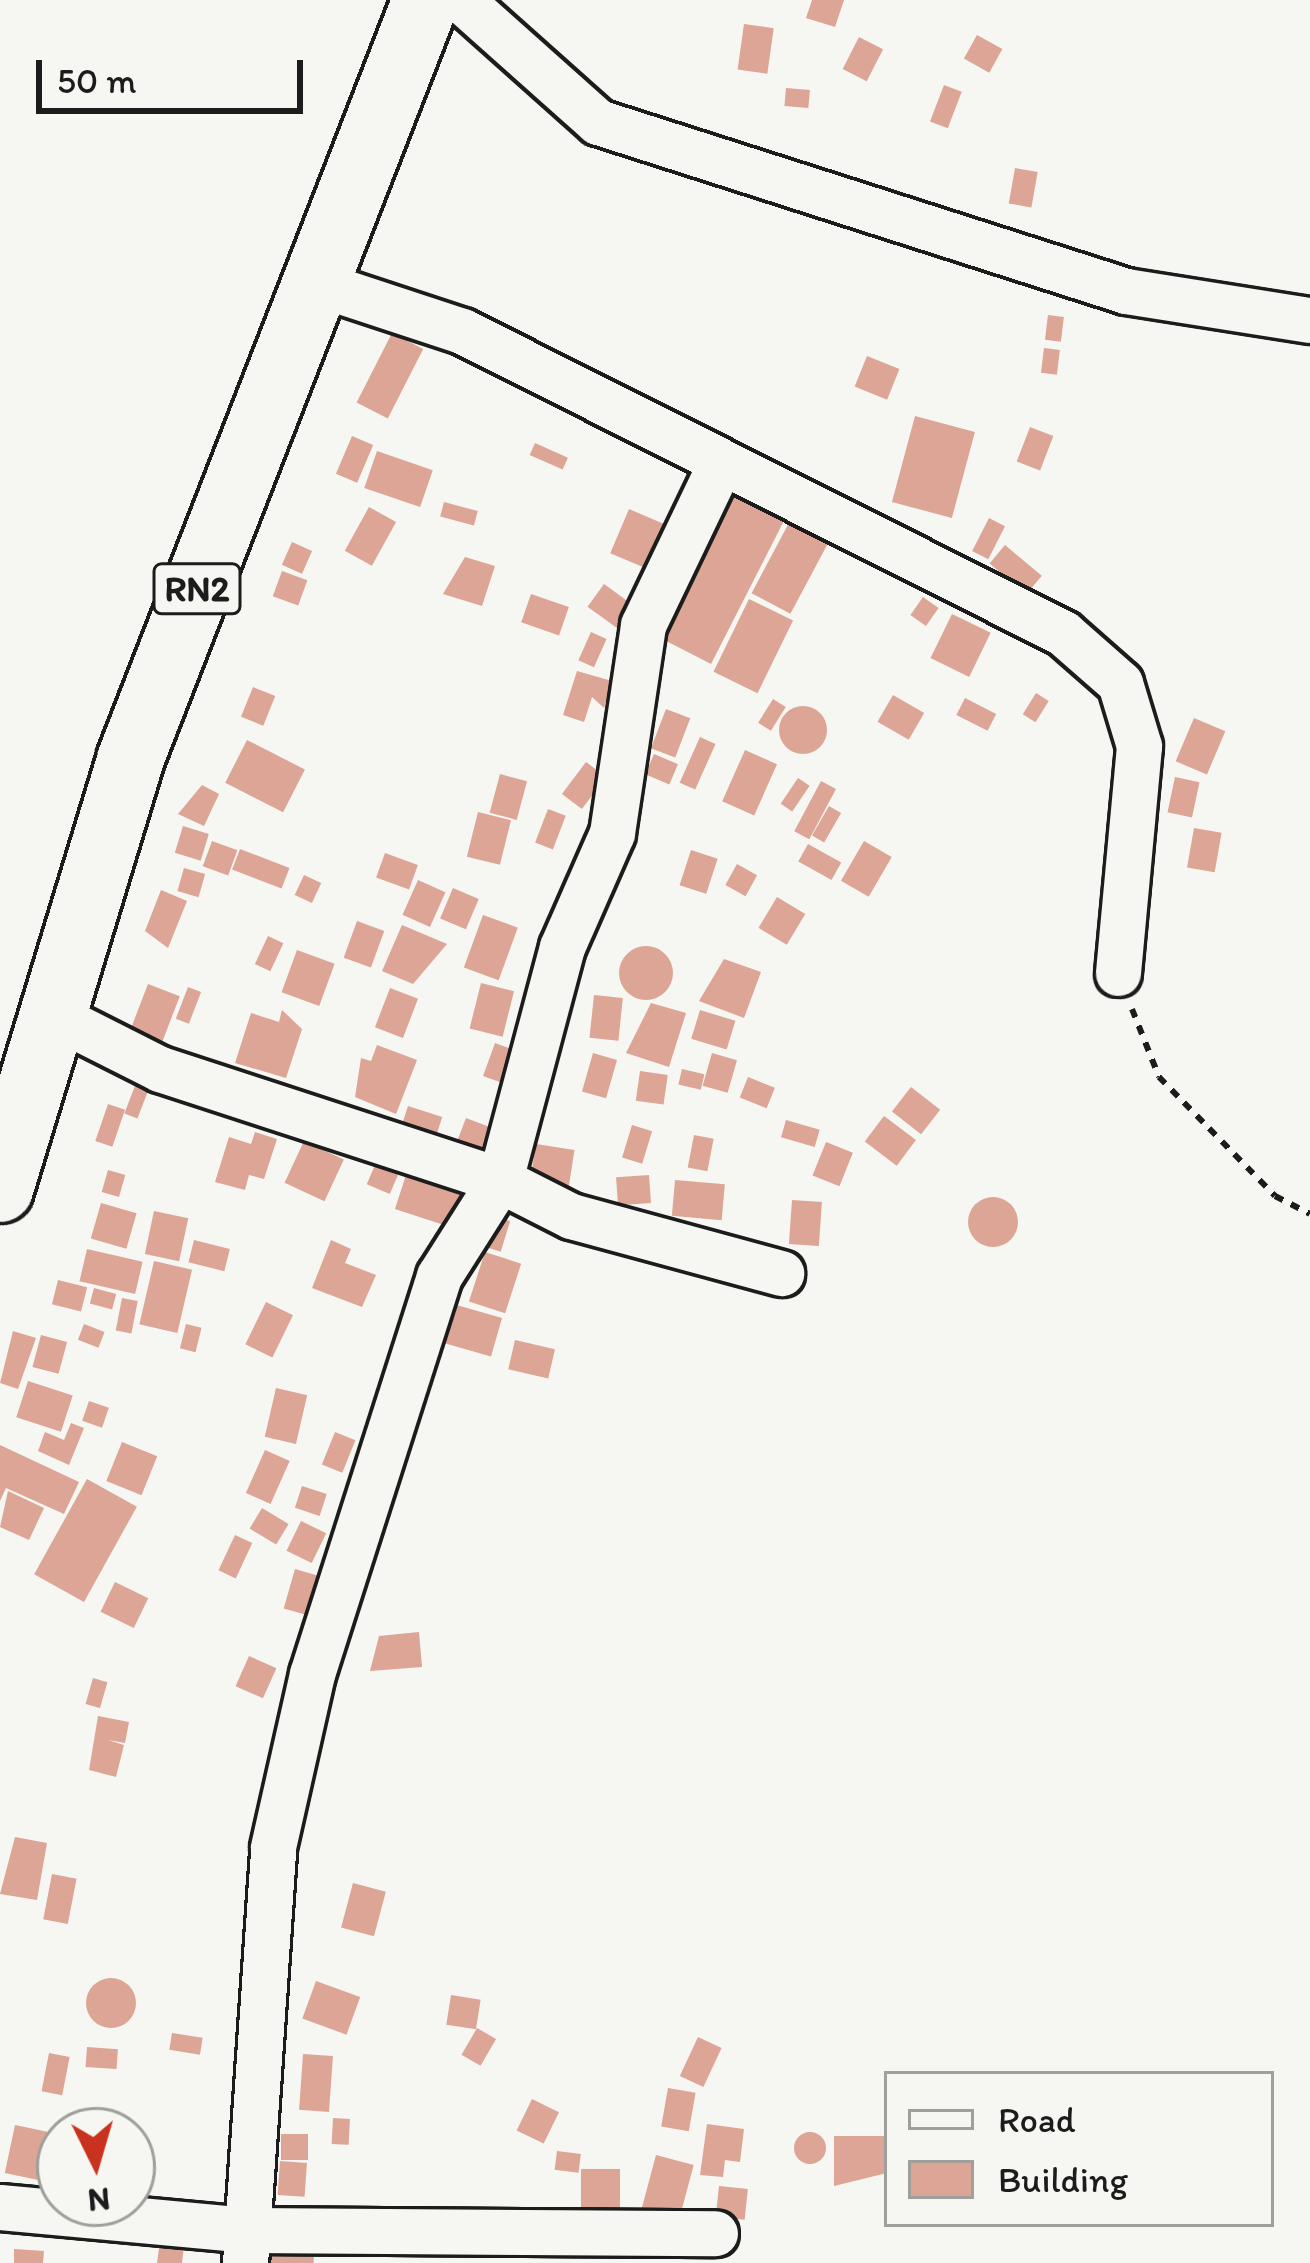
<!DOCTYPE html>
<style>
body{margin:0}
#map{position:relative;width:1310px;height:2263px;overflow:hidden;background:#f6f6f2;font-family:Itim,sans-serif}
div>[style]{position:absolute}
.building>*{inset:0;background:#dca595;transform-origin:0 0}
.round{border-radius:50%}
.path>*{height:6px;margin-top:-3px;transform-origin:0;background:repeating-linear-gradient(90deg,#1c1c1c 0 9px,transparent 0 18px)}
.roads{filter:drop-shadow(3px 0 #1c1c1c) drop-shadow(-3px 0 #1c1c1c) drop-shadow(0 3px #1c1c1c) drop-shadow(0 -3px #1c1c1c)}
.minor>*{height:45px;margin:-22.5px;padding:0 22.5px;transform-origin:22.5px;border-radius:22.5px;background:#f6f6f2}
.highway>*{height:66px;margin:-33px;padding:0 33px;transform-origin:33px;border-radius:33px;background:#f6f6f2}
span{translate:-50% -50%;white-space:nowrap;text-align:center;line-height:1.15;-webkit-text-stroke:9px #f6f6f2;paint-order:stroke}
.shield-label span{padding:3px 9px;background:#f6f6f2;border:3px solid;border-radius:9px;-webkit-text-stroke-width:0}
.shield-label{font-size:36px;color:#1c1c1c;font-weight:700}
.legend{position:absolute;left:884px;top:2071px;width:390px;height:156px;box-sizing:border-box;background:#f6f6f2;border:3px solid #9f9f9c;margin:0;padding:15px 21px;list-style:none;font-size:36px;color:#1c1c1c}
.legend li{display:flex;align-items:center;gap:24px;height:60px}
.legend b{width:60px;border:3px solid #9f9f9c}
.north{position:absolute;left:36px;top:2107px;width:120px;height:120px;box-sizing:border-box;background:#f6f6f2;border:3px solid #9f9f9c;border-radius:50%;rotate:175deg;font-size:33px;font-weight:700;line-height:48px;text-align:center;color:#1c1c1c}
.north::after{content:'';display:block;margin:auto;width:42px;height:54px;background:#c8321e;clip-path:polygon(50% 0,100% 100%,50% 72%,0 100%)}
.scale{position:absolute;left:36px;top:60px;width:267px;height:54px;box-sizing:border-box;border:6px solid #1c1c1c;border-top:0;padding-left:15px;font-size:36px;line-height:42px;white-space:nowrap;color:#1c1c1c;-webkit-text-stroke:9px #f6f6f2;paint-order:stroke}
</style>
<div id="map">
<div class="building">
<div style="clip-path:polygon(812px 0,844px 0,835px 27px,806px 18px)"></div>
<div style="left:744px;top:24px;width:30px;height:46px;rotate:8deg"></div>
<div style="left:977px;top:35px;width:29px;height:27px;rotate:29deg"></div>
<div style="left:859px;top:37px;width:27px;height:36px;rotate:27deg"></div>
<div style="left:944px;top:85px;width:19px;height:39px;rotate:21deg"></div>
<div style="left:786px;top:88px;width:24px;height:18px;rotate:5deg"></div>
<div style="left:1015px;top:168px;width:23px;height:36px;rotate:10deg"></div>
<div style="left:1048px;top:315px;width:16px;height:25px;rotate:7deg"></div>
<div style="left:392px;top:333px;width:35px;height:78px;rotate:27deg"></div>
<div style="left:1044px;top:348px;width:16px;height:25px;rotate:7deg"></div>
<div style="left:867px;top:356px;width:35px;height:33px;rotate:22deg"></div>
<div style="left:915px;top:416px;width:62px;height:89px;rotate:15deg"></div>
<div style="left:1030px;top:427px;width:25px;height:37px;rotate:21deg"></div>
<div style="left:352px;top:436px;width:23px;height:41px;rotate:23deg"></div>
<div style="left:535px;top:443px;width:36px;height:13px;rotate:24deg"></div>
<div style="left:377px;top:451px;width:59px;height:39px;rotate:19deg"></div>
<div style="left:732px;top:495px;width:58px;height:160px;rotate:27deg"></div>
<div style="left:444px;top:502px;width:35px;height:15px;rotate:15deg"></div>
<div style="left:369px;top:507px;width:31px;height:50px;rotate:29deg"></div>
<div style="left:629px;top:509px;width:40px;height:48px;rotate:23deg"></div>
<div style="left:989px;top:518px;width:18px;height:37px;rotate:27deg"></div>
<div style="left:791px;top:519px;width:44px;height:84px;rotate:28deg"></div>
<div style="left:292px;top:542px;width:22px;height:25px;rotate:24deg"></div>
<div style="left:1005px;top:545px;width:48px;height:24px;rotate:40deg"></div>
<div style="clip-path:polygon(465px 557px,495px 566px,482px 606px,443px 594px)"></div>
<div style="left:282px;top:571px;width:27px;height:27px;rotate:20deg"></div>
<div style="left:604px;top:584px;width:39px;height:28px;rotate:36deg"></div>
<div style="left:531px;top:594px;width:40px;height:30px;rotate:19deg"></div>
<div style="left:923px;top:597px;width:19px;height:22px;rotate:35deg"></div>
<div style="left:749px;top:599px;width:49px;height:81px;rotate:26deg"></div>
<div style="left:952px;top:614px;width:43px;height:49px;rotate:26deg"></div>
<div style="left:591px;top:632px;width:17px;height:31px;rotate:24deg"></div>
<div style="clip-path:polygon(577px 671px,612px 681px,604px 708px,592px 697px,584px 722px,563px 715px)"></div>
<div style="left:253px;top:687px;width:24px;height:32px;rotate:22deg"></div>
<div style="left:1036px;top:693px;width:15px;height:25px;rotate:32deg"></div>
<div style="left:893px;top:695px;width:36px;height:31px;rotate:30deg"></div>
<div style="left:965px;top:698px;width:35px;height:19px;rotate:27deg"></div>
<div style="left:773px;top:699px;width:15px;height:28px;rotate:32deg"></div>
<div class="round" style="left:779px;top:706px;width:48px;height:48px"></div>
<div style="left:666px;top:709px;width:26px;height:42px;rotate:21deg"></div>
<div style="left:1194px;top:718px;width:34px;height:47px;rotate:23deg"></div>
<div style="left:700px;top:737px;width:17px;height:50px;rotate:24deg"></div>
<div style="left:247px;top:740px;width:65px;height:48px;rotate:27deg"></div>
<div style="left:745px;top:750px;width:35px;height:56px;rotate:24deg"></div>
<div style="left:654px;top:754px;width:26px;height:22px;rotate:23deg"></div>
<div style="left:586px;top:762px;width:25px;height:40px;rotate:37deg"></div>
<div style="left:500px;top:774px;width:28px;height:40px;rotate:15deg"></div>
<div style="left:1175px;top:777px;width:25px;height:36px;rotate:12deg"></div>
<div style="left:798px;top:778px;width:14px;height:31px;rotate:34deg"></div>
<div style="left:821px;top:781px;width:17px;height:57px;rotate:28deg"></div>
<div style="clip-path:polygon(202px 785px,219px 794px,204px 826px,178px 814px)"></div>
<div style="left:829px;top:806px;width:14px;height:34px;rotate:30deg"></div>
<div style="left:548px;top:809px;width:19px;height:36px;rotate:21deg"></div>
<div style="left:478px;top:812px;width:34px;height:46px;rotate:14deg"></div>
<div style="left:183px;top:826px;width:27px;height:28px;rotate:17deg"></div>
<div style="left:1194px;top:828px;width:28px;height:40px;rotate:10deg"></div>
<div style="left:212px;top:841px;width:27px;height:27px;rotate:20deg"></div>
<div style="left:864px;top:841px;width:32px;height:46px;rotate:30deg"></div>
<div style="left:808px;top:844px;width:38px;height:20px;rotate:29deg"></div>
<div style="left:240px;top:849px;width:53px;height:22px;rotate:21deg"></div>
<div style="left:691px;top:850px;width:28px;height:37px;rotate:18deg"></div>
<div style="left:385px;top:853px;width:35px;height:26px;rotate:20deg"></div>
<div style="left:737px;top:864px;width:23px;height:24px;rotate:29deg"></div>
<div style="left:184px;top:868px;width:22px;height:24px;rotate:16deg"></div>
<div style="left:304px;top:875px;width:19px;height:22px;rotate:25deg"></div>
<div style="left:418px;top:880px;width:30px;height:38px;rotate:24deg"></div>
<div style="left:453px;top:888px;width:28px;height:33px;rotate:23deg"></div>
<div style="clip-path:polygon(161px 890px,187px 901px,168px 948px,145px 931px)"></div>
<div style="left:777px;top:897px;width:33px;height:36px;rotate:31deg"></div>
<div style="left:483px;top:915px;width:37px;height:56px;rotate:20deg"></div>
<div style="left:357px;top:921px;width:29px;height:39px;rotate:20deg"></div>
<div style="clip-path:polygon(402px 925px,447px 944px,413px 984px,382px 971px)"></div>
<div style="left:268px;top:936px;width:17px;height:31px;rotate:25deg"></div>
<div class="round" style="left:619px;top:946px;width:54px;height:54px"></div>
<div style="left:297px;top:950px;width:40px;height:45px;rotate:20deg"></div>
<div style="clip-path:polygon(724px 959px,761px 972px,744px 1018px,699px 1001px)"></div>
<div style="left:481px;top:983px;width:34px;height:47px;rotate:14deg"></div>
<div style="left:148px;top:984px;width:34px;height:53px;rotate:21deg"></div>
<div style="left:188px;top:987px;width:14px;height:34px;rotate:21deg"></div>
<div style="left:390px;top:988px;width:30px;height:42px;rotate:21deg"></div>
<div style="left:594px;top:995px;width:29px;height:43px;rotate:6deg"></div>
<div style="clip-path:polygon(651px 1003px,686px 1013px,669px 1067px,626px 1053px)"></div>
<div style="clip-path:polygon(282px 1010px,302px 1029px,286px 1078px,235px 1063px,251px 1013px,279px 1022px)"></div>
<div style="left:700px;top:1010px;width:37px;height:30px;rotate:17deg"></div>
<div style="left:495px;top:1043px;width:20px;height:35px;rotate:20deg"></div>
<div style="clip-path:polygon(377px 1045px,417px 1060px,396px 1114px,355px 1097px,361px 1058px,371px 1061px)"></div>
<div style="left:593px;top:1053px;width:25px;height:40px;rotate:16deg"></div>
<div style="left:712px;top:1053px;width:26px;height:34px;rotate:16deg"></div>
<div style="left:682px;top:1069px;width:23px;height:16px;rotate:13deg"></div>
<div style="left:640px;top:1071px;width:28px;height:30px;rotate:8deg"></div>
<div style="left:748px;top:1077px;width:29px;height:22px;rotate:22deg"></div>
<div style="left:138px;top:1078px;width:14px;height:38px;rotate:21deg"></div>
<div style="left:911px;top:1087px;width:37px;height:31px;rotate:38deg"></div>
<div style="left:108px;top:1104px;width:18px;height:39px;rotate:19deg"></div>
<div style="left:408px;top:1106px;width:36px;height:30px;rotate:18deg"></div>
<div style="left:884px;top:1116px;width:40px;height:32px;rotate:37deg"></div>
<div style="left:466px;top:1118px;width:26px;height:35px;rotate:21deg"></div>
<div style="left:786px;top:1120px;width:35px;height:18px;rotate:16deg"></div>
<div style="left:632px;top:1125px;width:21px;height:34px;rotate:17deg"></div>
<div style="clip-path:polygon(255px 1132px,277px 1139px,264px 1179px,249px 1175px,245px 1190px,215px 1182px,229px 1137px,251px 1144px)"></div>
<div style="left:694px;top:1135px;width:20px;height:33px;rotate:11deg"></div>
<div style="left:304px;top:1141px;width:44px;height:46px;rotate:25deg"></div>
<div style="left:826px;top:1142px;width:29px;height:36px;rotate:22deg"></div>
<div style="left:536px;top:1144px;width:39px;height:40px;rotate:9deg"></div>
<div style="left:375px;top:1165px;width:25px;height:21px;rotate:23deg"></div>
<div style="left:108px;top:1170px;width:18px;height:23px;rotate:16deg"></div>
<div style="left:407px;top:1172px;width:58px;height:39px;rotate:18deg"></div>
<div style="left:649px;top:1175px;width:28px;height:33px;rotate:86deg"></div>
<div style="left:675px;top:1180px;width:50px;height:36px;rotate:5deg"></div>
<div class="round" style="left:968px;top:1197px;width:50px;height:50px"></div>
<div style="left:792px;top:1200px;width:30px;height:44px;rotate:4deg"></div>
<div style="left:101px;top:1203px;width:37px;height:37px;rotate:16deg"></div>
<div style="left:154px;top:1211px;width:35px;height:44px;rotate:12deg"></div>
<div style="left:490px;top:1215px;width:21px;height:32px;rotate:17deg"></div>
<div style="left:194px;top:1240px;width:37px;height:23px;rotate:14deg"></div>
<div style="clip-path:polygon(331px 1240px,351px 1249px,345px 1263px,376px 1275px,362px 1307px,312px 1288px)"></div>
<div style="left:87px;top:1249px;width:57px;height:33px;rotate:13deg"></div>
<div style="left:485px;top:1252px;width:38px;height:52px;rotate:18deg"></div>
<div style="left:154px;top:1261px;width:39px;height:65px;rotate:13deg"></div>
<div style="left:58px;top:1280px;width:30px;height:25px;rotate:14deg"></div>
<div style="left:94px;top:1288px;width:23px;height:16px;rotate:15deg"></div>
<div style="left:122px;top:1298px;width:16px;height:33px;rotate:11deg"></div>
<div style="left:266px;top:1302px;width:30px;height:47px;rotate:26deg"></div>
<div style="left:453px;top:1304px;width:51px;height:40px;rotate:16deg"></div>
<div style="left:84px;top:1324px;width:22px;height:17px;rotate:21deg"></div>
<div style="left:186px;top:1324px;width:16px;height:25px;rotate:14deg"></div>
<div style="clip-path:polygon(13px 1331px,36px 1338px,18px 1389px,0 1383px)"></div>
<div style="left:41px;top:1335px;width:27px;height:33px;rotate:15deg"></div>
<div style="left:515px;top:1340px;width:41px;height:30px;rotate:13deg"></div>
<div style="left:28px;top:1381px;width:47px;height:38px;rotate:18deg"></div>
<div style="left:276px;top:1388px;width:32px;height:50px;rotate:13deg"></div>
<div style="left:89px;top:1401px;width:21px;height:21px;rotate:19deg"></div>
<div style="clip-path:polygon(71px 1423px,84px 1428px,69px 1465px,38px 1451px,45px 1432px,64px 1440px)"></div>
<div style="left:335px;top:1432px;width:22px;height:35px;rotate:22deg"></div>
<div style="left:122px;top:1442px;width:38px;height:42px;rotate:22deg"></div>
<div style="clip-path:polygon(0 1445px,79px 1482px,64px 1514px,6px 1488px,0 1501px)"></div>
<div style="left:265px;top:1450px;width:27px;height:47px;rotate:24deg"></div>
<div style="left:87px;top:1479px;width:57px;height:109px;rotate:29deg"></div>
<div style="left:302px;top:1486px;width:26px;height:23px;rotate:18deg"></div>
<div style="clip-path:polygon(8px 1491px,44px 1508px,29px 1540px,0 1527px)"></div>
<div style="left:262px;top:1508px;width:31px;height:24px;rotate:31deg"></div>
<div style="left:301px;top:1521px;width:28px;height:33px;rotate:26deg"></div>
<div style="left:235px;top:1535px;width:19px;height:39px;rotate:25deg"></div>
<div style="left:295px;top:1569px;width:26px;height:41px;rotate:16deg"></div>
<div style="left:115px;top:1582px;width:37px;height:33px;rotate:26deg"></div>
<div style="clip-path:polygon(419px 1632px,422px 1667px,370px 1671px,379px 1636px)"></div>
<div style="left:249px;top:1656px;width:30px;height:33px;rotate:24deg"></div>
<div style="left:93px;top:1678px;width:15px;height:27px;rotate:16deg"></div>
<div style="clip-path:polygon(98px 1716px,129px 1722px,125px 1743px,108px 1740px,124px 1745px,116px 1777px,89px 1770px)"></div>
<div style="clip-path:polygon(15px 1837px,47px 1843px,37px 1900px,0 1894px)"></div>
<div style="left:52px;top:1874px;width:25px;height:46px;rotate:11deg"></div>
<div style="left:353px;top:1883px;width:34px;height:46px;rotate:15deg"></div>
<div class="round" style="left:86px;top:1978px;width:50px;height:50px"></div>
<div style="left:316px;top:1981px;width:47px;height:40px;rotate:20deg"></div>
<div style="left:451px;top:1995px;width:30px;height:30px;rotate:9deg"></div>
<div style="left:477px;top:2028px;width:22px;height:31px;rotate:30deg"></div>
<div style="left:172px;top:2033px;width:31px;height:17px;rotate:9deg"></div>
<div style="left:698px;top:2037px;width:26px;height:43px;rotate:25deg"></div>
<div style="left:87px;top:2047px;width:31px;height:20px;rotate:4deg"></div>
<div style="left:49px;top:2053px;width:21px;height:39px;rotate:11deg"></div>
<div style="left:303px;top:2054px;width:30px;height:56px;rotate:4deg"></div>
<div style="left:668px;top:2088px;width:28px;height:39px;rotate:10deg"></div>
<div style="left:532px;top:2099px;width:30px;height:35px;rotate:26deg"></div>
<div style="left:333px;top:2118px;width:17px;height:26px;rotate:3deg"></div>
<div style="clip-path:polygon(707px 2124px,744px 2129px,740px 2162px,725px 2160px,723px 2177px,700px 2175px)"></div>
<div style="left:15px;top:2125px;width:33px;height:49px;rotate:12deg"></div>
<div class="round" style="left:794px;top:2132px;width:32px;height:32px"></div>
<div style="left:281px;top:2134px;width:27px;height:26px"></div>
<div style="clip-path:polygon(834px 2136px,887px 2136px,887px 2173px,834px 2186px)"></div>
<div style="left:557px;top:2151px;width:24px;height:19px;rotate:7deg"></div>
<div style="left:656px;top:2155px;width:39px;height:62px;rotate:15deg"></div>
<div style="left:280px;top:2161px;width:27px;height:34px;rotate:4deg"></div>
<div style="left:581px;top:2169px;width:39px;height:48px"></div>
<div style="left:719px;top:2186px;width:29px;height:31px;rotate:6deg"></div>
<div style="clip-path:polygon(160px 2241px,184px 2245px,182px 2263px,157px 2263px)"></div>
<div style="left:265px;top:2241px;width:49px;height:22px;rotate:1deg"></div>
<div style="clip-path:polygon(14px 2249px,44px 2251px,43px 2263px,14px 2263px)"></div>
</div>
<div class="path">
<div style="left:1132px;top:1009px;width:73px;rotate:68.3deg"></div>
<div style="left:1159px;top:1077px;width:166px;rotate:45.7deg"></div>
<div style="left:1275px;top:1196px;width:39px;rotate:27deg"></div>
</div>
<div class="roads">
<div class="minor">
<div style="left:461px;top:0;width:183px;rotate:41.7deg"></div>
<div style="left:598px;top:122px;width:554px;rotate:17.75deg"></div>
<div style="left:1126px;top:291px;width:186px;rotate:9deg"></div>
<div style="left:316px;top:283px;width:154px;rotate:18.2deg"></div>
<div style="left:462px;top:331px;width:673px;rotate:26.68deg"></div>
<div style="left:1063px;top:633px;width:76px;rotate:41.3deg"></div>
<div style="left:1120px;top:683px;width:66px;rotate:73.2deg"></div>
<div style="left:1139px;top:746px;width:228px;rotate:95.3deg"></div>
<div style="left:53px;top:1015px;width:120px;rotate:26.8deg"></div>
<div style="left:160px;top:1069px;width:358px;rotate:18.1deg"></div>
<div style="left:500px;top:1180px;width:80px;rotate:26.9deg"></div>
<div style="left:571px;top:1216px;width:218px;rotate:15.2deg"></div>
<div style="left:0;top:2207px;width:250px;rotate:5.3deg"></div>
<div style="left:249px;top:2230px;width:466px;rotate:0.4deg"></div>
<div style="left:245px;top:2263px;width:417px;rotate:-86.1deg"></div>
<div style="left:273px;top:1847px;width:177px;rotate:-77.3deg"></div>
<div style="left:312px;top:1674px;width:418px;rotate:-72.3deg"></div>
<div style="left:439px;top:1276px;width:114px;rotate:-57.6deg"></div>
<div style="left:500px;top:1180px;width:241px;rotate:-75.1deg"></div>
<div style="left:562px;top:947px;width:124px;rotate:-66.3deg"></div>
<div style="left:612px;top:833px;width:210px;rotate:-81.5deg"></div>
<div style="left:643px;top:625px;width:181px;rotate:-64.4deg"></div>
</div>
<div class="highway">
<div style="left:0;top:1189px;width:448px;rotate:-73.1deg"></div>
<div style="left:130px;top:760px;width:816px;rotate:-68.72deg"></div>
</div>
</div>
<div class="shield-label">
<span style="left:197px;top:589px">RN2</span>
</div>
<ul class="legend">
<li><b style="height:15px;background:#f6f6f2"></b>Road</li>
<li><b style="height:33px;background:#dca595"></b>Building</li>
</ul>
<div class="north">N</div>
<div class="scale">50 m</div>
</div>
